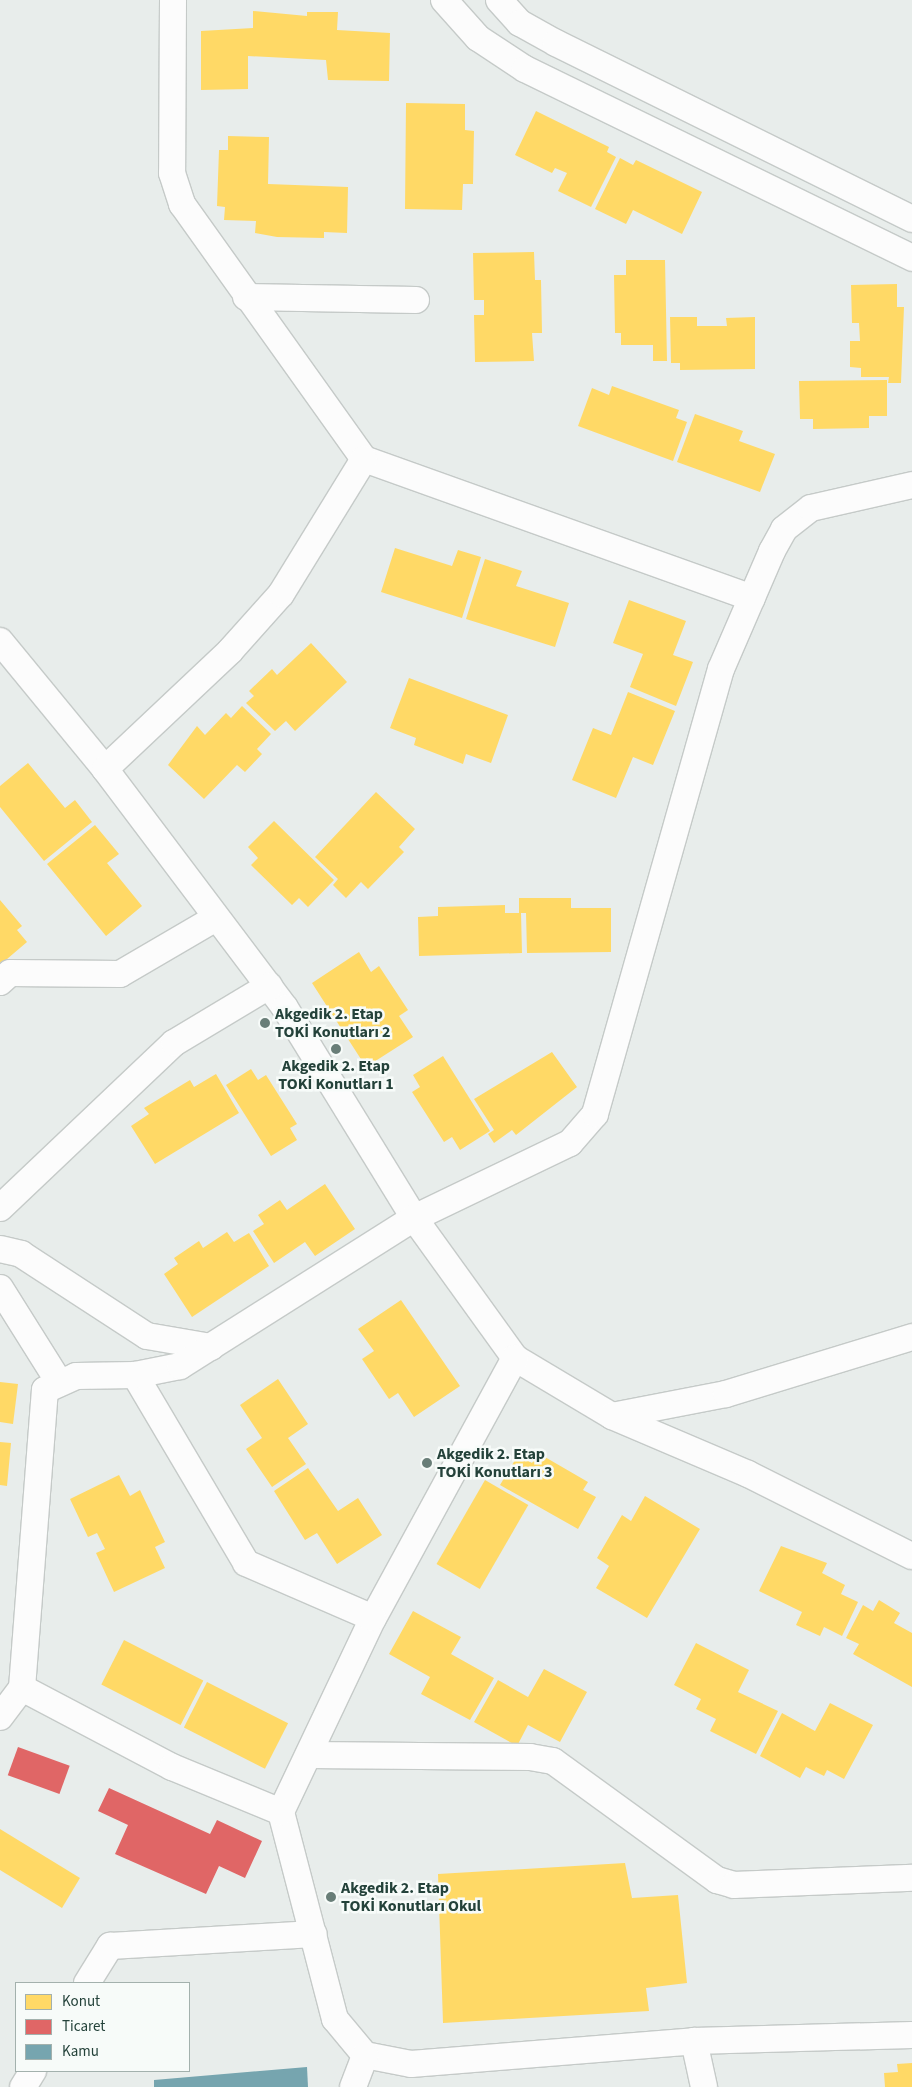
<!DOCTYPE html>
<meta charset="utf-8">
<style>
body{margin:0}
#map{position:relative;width:912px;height:2087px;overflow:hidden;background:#e8edeb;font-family:"Source Sans 3",sans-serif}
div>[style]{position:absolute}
.homes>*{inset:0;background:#ffd966;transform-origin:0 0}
.shops>*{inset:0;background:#e06666;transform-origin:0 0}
.public>*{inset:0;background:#76a5af}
.roads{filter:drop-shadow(1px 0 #c5cac8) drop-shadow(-1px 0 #c5cac8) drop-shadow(0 1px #c5cac8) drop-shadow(0 -1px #c5cac8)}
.minor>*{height:26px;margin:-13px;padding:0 13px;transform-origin:13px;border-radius:13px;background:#fcfcfc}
.dots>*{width:14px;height:14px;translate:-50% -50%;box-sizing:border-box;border:2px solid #f7fbf9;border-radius:50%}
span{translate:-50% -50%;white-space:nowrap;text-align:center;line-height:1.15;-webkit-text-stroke:5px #f7fbf9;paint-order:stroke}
.poi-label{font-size:16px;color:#24423a;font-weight:700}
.left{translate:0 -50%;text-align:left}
.legend{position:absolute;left:15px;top:1982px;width:175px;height:90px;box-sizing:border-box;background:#f7fbf9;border:1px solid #a3b1ad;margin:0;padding:6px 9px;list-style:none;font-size:15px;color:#24423a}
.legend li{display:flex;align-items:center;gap:10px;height:25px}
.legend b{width:25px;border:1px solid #a3b1ad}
</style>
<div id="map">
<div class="homes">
<div style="clip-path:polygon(253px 11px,307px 16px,307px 12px,338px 12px,337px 30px,390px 33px,389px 81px,328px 80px,326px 60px,248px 56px,248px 89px,201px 90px,201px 31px,253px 28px)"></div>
<div style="clip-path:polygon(406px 103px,465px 104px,465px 130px,474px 131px,473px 184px,463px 184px,462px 210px,405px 209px)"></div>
<div style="clip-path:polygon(536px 111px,609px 147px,607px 152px,616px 157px,591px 207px,558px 191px,567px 173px,555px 168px,552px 173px,515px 155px)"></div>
<div style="clip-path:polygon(228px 136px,269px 137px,268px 184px,348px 187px,347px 233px,324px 232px,324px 238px,277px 237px,255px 233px,256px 221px,224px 220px,225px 207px,217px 206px,219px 150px,228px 150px)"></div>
<div style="clip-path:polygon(620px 158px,633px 165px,636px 160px,702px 192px,682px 234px,633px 210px,626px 224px,595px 209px)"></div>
<div style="clip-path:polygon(534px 252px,535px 280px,541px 280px,542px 333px,532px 333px,534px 361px,475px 362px,474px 315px,484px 315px,484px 300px,474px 300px,473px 253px)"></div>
<div style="clip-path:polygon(626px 260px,665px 260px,667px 361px,653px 361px,653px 345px,621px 345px,621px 333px,615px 333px,614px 275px,626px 275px)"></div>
<div style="clip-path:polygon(897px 284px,897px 307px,904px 307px,901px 383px,888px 383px,889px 377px,861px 377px,861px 368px,850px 367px,850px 341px,860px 341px,859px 323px,852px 323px,851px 285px)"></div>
<div style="clip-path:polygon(670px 317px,697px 317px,697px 326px,727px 326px,726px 318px,755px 317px,755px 369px,680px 370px,680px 363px,671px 363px)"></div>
<div style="clip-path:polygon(887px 380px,887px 416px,869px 416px,869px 428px,813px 429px,813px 419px,800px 419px,799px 381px)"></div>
<div style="clip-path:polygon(612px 386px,679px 410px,676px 418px,687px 422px,673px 461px,578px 426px,592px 388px,609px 395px)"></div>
<div style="clip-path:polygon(695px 414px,743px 431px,739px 441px,775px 454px,760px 492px,677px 462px)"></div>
<div style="clip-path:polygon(395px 548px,452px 566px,458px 550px,481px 557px,462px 618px,381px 592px)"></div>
<div style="clip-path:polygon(485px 559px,522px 571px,516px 586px,569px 603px,555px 647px,466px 619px)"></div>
<div style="clip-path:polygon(629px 600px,686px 621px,673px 655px,693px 662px,676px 706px,630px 687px,643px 654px,613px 643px)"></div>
<div style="clip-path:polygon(311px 643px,347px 682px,295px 731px,286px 721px,275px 731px,246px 703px,254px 696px,249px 691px,272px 669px,277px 675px)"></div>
<div style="clip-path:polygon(409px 678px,508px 715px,491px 763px,466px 754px,463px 764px,414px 745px,416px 738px,390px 728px)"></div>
<div style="clip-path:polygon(628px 692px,675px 711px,653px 765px,633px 757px,616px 798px,572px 780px,593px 728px,611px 735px)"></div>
<div style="clip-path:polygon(242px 706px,271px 734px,257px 749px,262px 754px,245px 772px,237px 765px,204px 799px,168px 765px,197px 726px,205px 735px,226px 713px,231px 718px)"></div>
<div style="clip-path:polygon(28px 763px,65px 808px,75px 800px,92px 822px,44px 861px,0 807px,0 786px)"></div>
<div style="clip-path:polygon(376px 792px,415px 829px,399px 847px,404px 852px,368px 889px,361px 882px,346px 898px,333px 885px,338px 879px,315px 857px)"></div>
<div style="clip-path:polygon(274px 821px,334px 880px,308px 907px,299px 898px,292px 905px,251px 865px,258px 858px,248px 847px)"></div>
<div style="clip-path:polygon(95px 825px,119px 854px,107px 863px,142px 906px,106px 936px,47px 864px)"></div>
<div style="clip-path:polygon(519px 898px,571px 898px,571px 908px,611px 908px,611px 952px,527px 953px,526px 913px,521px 913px,522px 953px,419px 956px,418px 917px,438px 916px,438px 907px,505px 905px,505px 913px,519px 913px)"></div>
<div style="clip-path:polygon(0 900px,22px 926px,17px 930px,27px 942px,0 965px)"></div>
<div style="clip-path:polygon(359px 952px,371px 972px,379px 966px,408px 1010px,399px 1016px,413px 1037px,366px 1067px,312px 983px)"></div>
<div style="clip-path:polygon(552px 1052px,577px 1087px,516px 1135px,512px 1130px,494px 1143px,488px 1134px,494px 1130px,474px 1099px)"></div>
<div style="clip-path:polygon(443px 1056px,490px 1131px,460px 1150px,452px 1137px,444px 1142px,412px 1092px,420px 1087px,413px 1075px)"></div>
<div style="clip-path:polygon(251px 1069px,258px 1080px,266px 1075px,297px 1124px,290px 1128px,297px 1140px,271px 1156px,226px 1085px)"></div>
<div style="clip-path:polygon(216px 1074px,239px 1113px,155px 1164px,131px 1126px,149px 1114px,144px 1108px,190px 1080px,194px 1087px)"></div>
<div style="clip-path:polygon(325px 1184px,355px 1229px,315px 1256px,305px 1242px,274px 1263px,253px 1231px,264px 1224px,258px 1215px,280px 1200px,287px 1210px)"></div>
<div style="clip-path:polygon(227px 1232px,234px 1242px,249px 1233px,269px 1266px,192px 1317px,164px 1274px,178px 1264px,174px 1258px,199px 1241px,203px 1248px)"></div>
<div style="clip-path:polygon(401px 1300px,460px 1386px,414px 1417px,398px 1393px,389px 1399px,362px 1359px,374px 1351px,358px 1329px)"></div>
<div style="clip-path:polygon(278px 1379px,308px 1424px,288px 1438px,306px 1464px,272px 1487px,246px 1449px,262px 1438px,240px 1405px)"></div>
<div style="clip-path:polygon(0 1382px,18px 1384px,13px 1424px,0 1422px)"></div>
<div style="clip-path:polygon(0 1442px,11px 1443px,7px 1486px,0 1485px)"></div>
<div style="clip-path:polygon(538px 1453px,588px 1482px,583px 1490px,596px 1497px,578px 1529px,500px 1485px,518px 1455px,532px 1463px)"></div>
<div style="clip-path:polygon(308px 1468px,338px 1511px,358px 1498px,382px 1535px,337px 1564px,317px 1533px,305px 1540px,274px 1491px)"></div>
<div style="clip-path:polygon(119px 1475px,130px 1496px,140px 1490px,165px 1542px,155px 1547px,165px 1568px,114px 1592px,96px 1553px,105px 1549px,97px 1533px,88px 1537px,70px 1499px)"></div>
<div style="left:485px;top:1480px;width:50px;height:97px;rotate:30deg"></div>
<div style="clip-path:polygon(645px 1496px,700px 1529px,647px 1618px,596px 1588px,609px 1566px,597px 1558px,622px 1515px,631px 1521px)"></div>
<div style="clip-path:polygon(781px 1546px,827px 1563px,822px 1573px,845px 1585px,841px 1594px,858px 1602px,842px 1636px,824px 1627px,820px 1636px,796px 1625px,802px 1612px,759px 1591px)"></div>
<div style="clip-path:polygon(879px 1600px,900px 1613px,894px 1623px,912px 1633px,912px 1687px,853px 1654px,859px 1644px,846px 1638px,863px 1605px,873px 1611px)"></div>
<div style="clip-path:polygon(413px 1611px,461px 1637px,451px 1654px,494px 1678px,470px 1720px,421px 1694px,430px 1677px,389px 1654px)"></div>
<div style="left:124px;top:1640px;width:89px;height:50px;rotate:27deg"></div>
<div style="clip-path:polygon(696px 1643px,749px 1670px,738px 1692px,778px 1711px,756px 1754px,710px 1731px,716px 1719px,696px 1709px,701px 1699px,674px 1685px)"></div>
<div style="clip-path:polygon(544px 1669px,587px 1692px,560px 1742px,528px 1725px,517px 1746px,474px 1722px,498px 1680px,528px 1697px)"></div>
<div style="left:207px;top:1682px;width:91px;height:51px;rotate:27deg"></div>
<div style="clip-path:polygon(830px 1703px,873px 1725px,844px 1779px,827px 1770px,824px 1776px,806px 1767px,800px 1778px,760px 1756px,782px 1713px,815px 1731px)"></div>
<div style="clip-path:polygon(0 1829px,80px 1878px,62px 1908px,0 1870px)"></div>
<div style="clip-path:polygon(625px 1863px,632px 1898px,678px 1895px,687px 1983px,646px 1988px,649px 2011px,443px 2023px,438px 1874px)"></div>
<div style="clip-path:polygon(912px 2063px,912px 2087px,885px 2087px,884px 2073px,898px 2072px,897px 2064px)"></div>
</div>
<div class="shops">
<div style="left:18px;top:1747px;width:55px;height:30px;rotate:20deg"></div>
<div style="clip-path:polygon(109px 1788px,210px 1834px,217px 1820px,262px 1841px,245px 1878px,219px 1866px,206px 1894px,115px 1854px,128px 1825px,98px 1811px)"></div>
</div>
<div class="public">
<div style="clip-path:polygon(307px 2067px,308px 2087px,154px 2087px,154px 2080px)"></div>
</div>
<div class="roads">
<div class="minor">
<div style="left:173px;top:0;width:173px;rotate:90.3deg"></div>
<div style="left:172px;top:173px;width:33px;rotate:72deg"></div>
<div style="left:182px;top:204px;width:313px;rotate:54.5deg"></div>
<div style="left:364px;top:459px;width:412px;rotate:19.7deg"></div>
<div style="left:444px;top:0;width:51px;rotate:48.2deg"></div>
<div style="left:478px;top:38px;width:56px;rotate:33.4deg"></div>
<div style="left:525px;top:69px;width:431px;rotate:26deg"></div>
<div style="left:499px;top:0;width:31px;rotate:48deg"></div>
<div style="left:520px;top:23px;width:41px;rotate:29.1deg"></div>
<div style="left:556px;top:43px;width:397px;rotate:26.3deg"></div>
<div style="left:246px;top:297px;width:170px;rotate:1deg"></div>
<div style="left:0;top:641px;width:166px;rotate:50.6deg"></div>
<div style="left:105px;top:769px;width:299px;rotate:53deg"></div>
<div style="left:285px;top:1008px;width:246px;rotate:58.4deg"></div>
<div style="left:414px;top:1218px;width:173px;rotate:54.2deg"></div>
<div style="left:515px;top:1358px;width:113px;rotate:30.9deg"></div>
<div style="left:612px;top:1416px;width:148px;rotate:23.1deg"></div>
<div style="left:748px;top:1474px;width:183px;rotate:26.6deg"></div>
<div style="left:105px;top:769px;width:172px;rotate:-43.3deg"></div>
<div style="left:230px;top:651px;width:76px;rotate:-48.2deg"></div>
<div style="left:281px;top:594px;width:158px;rotate:-58.4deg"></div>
<div style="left:0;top:982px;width:13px;rotate:-42deg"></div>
<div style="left:10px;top:973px;width:110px;rotate:0.5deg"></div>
<div style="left:120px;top:974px;width:109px;rotate:-30.3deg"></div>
<div style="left:0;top:1208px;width:240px;rotate:-43.5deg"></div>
<div style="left:174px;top:1043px;width:111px;rotate:-31deg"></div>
<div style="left:0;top:1249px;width:22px;rotate:13deg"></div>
<div style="left:21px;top:1254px;width:150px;rotate:33.1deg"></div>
<div style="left:147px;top:1336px;width:65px;rotate:9.8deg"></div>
<div style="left:0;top:1288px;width:111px;rotate:57.9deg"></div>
<div style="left:515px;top:1358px;width:296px;rotate:118.6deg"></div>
<div style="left:373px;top:1618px;width:215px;rotate:115.4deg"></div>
<div style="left:281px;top:1812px;width:214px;rotate:75.4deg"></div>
<div style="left:335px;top:2019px;width:47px;rotate:50.2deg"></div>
<div style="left:365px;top:2055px;width:47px;rotate:11.1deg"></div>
<div style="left:411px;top:2064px;width:284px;rotate:-4.6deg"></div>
<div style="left:694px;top:2041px;width:218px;rotate:-1.6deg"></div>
<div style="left:135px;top:1375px;width:218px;rotate:59.4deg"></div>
<div style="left:246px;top:1563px;width:138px;rotate:23.4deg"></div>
<div style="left:612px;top:1416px;width:116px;rotate:-10.9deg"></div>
<div style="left:726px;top:1394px;width:195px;rotate:-17deg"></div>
<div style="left:22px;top:1688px;width:170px;rotate:27.8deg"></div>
<div style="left:172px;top:1767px;width:118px;rotate:22.4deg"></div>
<div style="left:0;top:1717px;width:36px;rotate:-53deg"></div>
<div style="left:22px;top:1688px;width:299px;rotate:-85.6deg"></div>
<div style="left:45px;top:1390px;width:34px;rotate:-24deg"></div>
<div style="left:76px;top:1376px;width:59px;rotate:-1deg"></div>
<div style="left:135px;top:1375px;width:46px;rotate:-11.3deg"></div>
<div style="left:180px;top:1366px;width:277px;rotate:-32.3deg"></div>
<div style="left:414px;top:1218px;width:173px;rotate:-25.7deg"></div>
<div style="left:570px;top:1143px;width:38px;rotate:-49deg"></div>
<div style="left:595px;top:1114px;width:462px;rotate:-74.2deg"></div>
<div style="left:721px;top:669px;width:129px;rotate:-66.6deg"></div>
<div style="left:772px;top:551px;width:25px;rotate:-61deg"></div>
<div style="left:784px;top:529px;width:34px;rotate:-38deg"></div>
<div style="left:811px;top:508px;width:104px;rotate:-12.8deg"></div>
<div style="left:310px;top:1755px;width:220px;rotate:0.5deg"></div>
<div style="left:530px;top:1757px;width:23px;rotate:10deg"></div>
<div style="left:553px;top:1761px;width:203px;rotate:36deg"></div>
<div style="left:717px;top:1880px;width:18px;rotate:16deg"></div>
<div style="left:734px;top:1885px;width:178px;rotate:-2.3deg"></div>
<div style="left:87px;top:1983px;width:44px;rotate:-58.1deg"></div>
<div style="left:110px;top:1946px;width:204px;rotate:-3.4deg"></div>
<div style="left:694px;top:2041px;width:47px;rotate:77.7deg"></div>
<div style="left:23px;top:2087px;width:19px;rotate:-58deg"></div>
<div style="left:353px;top:2087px;width:34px;rotate:-69deg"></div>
</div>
</div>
<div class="dots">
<div style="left:265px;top:1023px;background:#697e78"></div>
<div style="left:336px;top:1049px;background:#697e78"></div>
<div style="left:427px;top:1463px;background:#697e78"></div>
<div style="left:331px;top:1897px;background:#697e78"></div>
</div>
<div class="poi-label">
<span class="left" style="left:275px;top:1023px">Akgedik 2. Etap<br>TOKİ Konutları 2</span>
<span style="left:336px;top:1075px">Akgedik 2. Etap<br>TOKİ Konutları 1</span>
<span class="left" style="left:437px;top:1463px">Akgedik 2. Etap<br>TOKİ Konutları 3</span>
<span class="left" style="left:341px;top:1897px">Akgedik 2. Etap<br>TOKİ Konutları Okul</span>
</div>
<ul class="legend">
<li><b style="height:14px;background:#ffd966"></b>Konut</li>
<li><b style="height:14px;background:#e06666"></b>Ticaret</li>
<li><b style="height:14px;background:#76a5af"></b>Kamu</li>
</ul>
</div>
